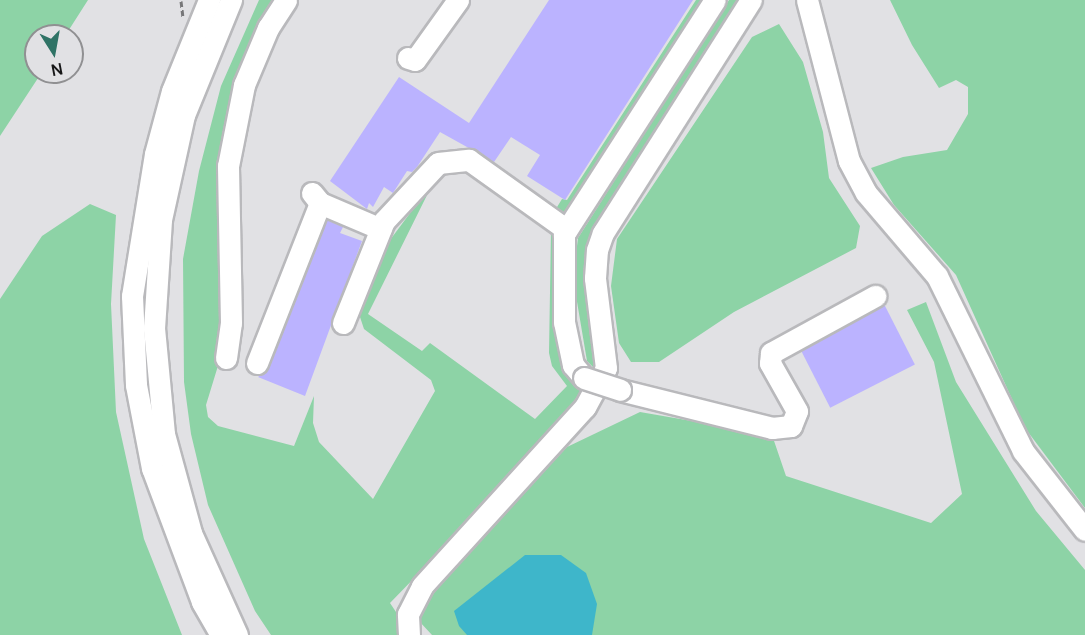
<!DOCTYPE html>
<style>
body{margin:0}
#map{position:relative;width:1085px;height:635px;overflow:hidden;background:#e1e1e4;font-family:Manrope,sans-serif}
div>[style]{position:absolute}
.green>*{inset:0;background:#8dd3a6}
.water>*{inset:0;background:#3eb6ca}
.building>*{inset:0;background:#bbb3ff;transform-origin:0 0}
.path>*{height:3px;margin-top:-1.5px;transform-origin:0;background:repeating-linear-gradient(90deg,#777779 0 6px,transparent 0 9px)}
.roads{filter:drop-shadow(2px 0 #b9b9bc) drop-shadow(-2px 0 #b9b9bc) drop-shadow(0 2px #b9b9bc) drop-shadow(0 -2px #b9b9bc)}
.minor>*{height:21px;margin:-10.5px;padding:0 10.5px;transform-origin:10.5px;border-radius:10.5px;background:#fff}
.bridges{filter:drop-shadow(2px 0 #b9b9bc) drop-shadow(-2px 0 #b9b9bc) drop-shadow(0 2px #b9b9bc) drop-shadow(0 -2px #b9b9bc)}
.minor-bridge>*{height:21px;margin:-10.5px;padding:0 10.5px;transform-origin:10.5px;border-radius:10.5px;background:#fff}
span{translate:-50% -50%;white-space:nowrap;text-align:center;line-height:1.15;-webkit-text-stroke:5px #e1e1e4;paint-order:stroke}
.north{position:absolute;left:24px;top:24px;width:60px;height:60px;box-sizing:border-box;background:#e1e1e4;border:2px solid #909092;border-radius:50%;rotate:169deg;font-size:16px;font-weight:700;line-height:24px;text-align:center;color:#161617}
.north::after{content:'';display:block;margin:auto;width:21px;height:27px;background:#2f7366;clip-path:polygon(50% 0,100% 100%,50% 72%,0 100%)}
</style>
<div id="map">
<div class="green">
<div style="clip-path:polygon(0 0,88px 0,65px 36px,36px 36px,36px 72px,42px 72px,0 136px)"></div>
<div style="clip-path:polygon(259px 0,280px 0,241px 81px,221px 356px,206px 405px,208px 417px,218px 426px,294px 446px,314px 396px,313px 423px,319px 442px,373px 499px,435px 391px,431px 380px,364px 329px,359px 314px,390px 240px,434px 181px,368px 314px,422px 351px,430px 343px,535px 419px,567px 386px,552px 366px,549px 353px,551px 230px,559px 241px,558px 261px,588px 387px,578px 409px,390px 603px,398px 615px,400px 635px,271px 635px,255px 611px,208px 505px,191px 434px,184px 382px,183px 259px,199px 171px,221px 86px)"></div>
<div style="clip-path:polygon(696px 0,710px 0,570px 213px,554px 212px,562px 199px,567px 200px)"></div>
<div style="clip-path:polygon(729px 0,747px 0,597px 232px,597px 371px,587px 361px,573px 278px,578px 238px)"></div>
<div style="clip-path:polygon(890px 0,1085px 0,1085px 508px,1025px 428px,956px 275px,894px 205px,871px 168px,903px 157px,947px 150px,968px 114px,968px 87px,956px 80px,939px 88px,912px 45px)"></div>
<div style="clip-path:polygon(779px 24px,803px 62px,823px 132px,829px 178px,860px 226px,856px 248px,734px 312px,659px 362px,631px 362px,619px 343px,611px 286px,617px 239px,752px 37px)"></div>
<div style="clip-path:polygon(90px 204px,116px 215px,111px 304px,116px 412px,144px 539px,182px 635px,0 635px,0 299px,42px 236px)"></div>
<div style="clip-path:polygon(926px 302px,956px 382px,1036px 511px,1085px 570px,1085px 635px,432px 635px,419px 621px,425px 599px,567px 447px,640px 412px,772px 435px,786px 476px,931px 523px,962px 494px,934px 362px,907px 310px)"></div>
</div>
<div class="water">
<div style="clip-path:polygon(525px 555px,561px 555px,586px 573px,597px 604px,592px 635px,467px 635px,459px 626px,454px 611px)"></div>
</div>
<div class="building">
<div style="clip-path:polygon(549px 0,693px 0,565px 200px,527px 176px,540px 155px,511px 137px,494px 162px,440px 132px,417px 167px,412px 172px,407px 171px,393px 193px,384px 187px,373px 207px,369px 203px,367px 209px,330px 181px,399px 77px,469px 123px)"></div>
<div style="clip-path:polygon(327px 220px,343px 227px,340px 233px,362px 241px,305px 396px,258px 377px,269px 368px)"></div>
<div style="left:884px;top:304px;width:68px;height:95px;rotate:63deg"></div>
</div>
<div class="path">
<div style="left:181px;top:1px;width:16px;rotate:83deg"></div>
</div>
<div class="roads">
<div class="minor">
<div style="left:209px;top:0;width:98px;rotate:112.1deg"></div>
<div style="left:172px;top:91px;width:65px;rotate:105.1deg"></div>
<div style="left:155px;top:154px;width:144px;rotate:99.2deg"></div>
<div style="left:132px;top:296px;width:89px;rotate:87.4deg"></div>
<div style="left:136px;top:385px;width:85px;rotate:79.1deg"></div>
<div style="left:152px;top:468px;width:143px;rotate:69.5deg"></div>
<div style="left:202px;top:602px;width:38px;rotate:60deg"></div>
<div style="left:231px;top:0;width:124px;rotate:112.2deg"></div>
<div style="left:184px;top:115px;width:107px;rotate:102.4deg"></div>
<div style="left:161px;top:220px;width:108px;rotate:93.7deg"></div>
<div style="left:154px;top:328px;width:106px;rotate:84.6deg"></div>
<div style="left:164px;top:434px;width:103px;rotate:74.7deg"></div>
<div style="left:191px;top:533px;width:112px;rotate:65.7deg"></div>
<div style="left:807px;top:0;width:166px;rotate:75.4deg"></div>
<div style="left:849px;top:161px;width:36px;rotate:62deg"></div>
<div style="left:866px;top:193px;width:109px;rotate:49.5deg"></div>
<div style="left:937px;top:276px;width:195px;rotate:63.8deg"></div>
<div style="left:1023px;top:451px;width:100px;rotate:51.9deg"></div>
<div style="left:408px;top:58px;width:7px;rotate:16deg"></div>
<div style="left:415px;top:60px;width:74px;rotate:-54.4deg"></div>
<div style="left:312px;top:193px;width:13px;rotate:51deg"></div>
<div style="left:320px;top:203px;width:66px;rotate:23.1deg"></div>
<div style="left:343px;top:323px;width:110px;rotate:-68.1deg"></div>
<div style="left:384px;top:221px;width:79px;rotate:-47deg"></div>
<div style="left:438px;top:163px;width:31px;rotate:-6deg"></div>
<div style="left:469px;top:160px;width:120px;rotate:35.5deg"></div>
<div style="left:226px;top:358px;width:35px;rotate:-82deg"></div>
<div style="left:231px;top:323px;width:157px;rotate:-91.1deg"></div>
<div style="left:228px;top:166px;width:83px;rotate:-78.8deg"></div>
<div style="left:244px;top:85px;width:62px;rotate:-67.2deg"></div>
<div style="left:268px;top:28px;width:33px;rotate:-57deg"></div>
<div style="left:257px;top:363px;width:172px;rotate:-68.5deg"></div>
<div style="left:584px;top:378px;width:17px;rotate:-130deg"></div>
<div style="left:573px;top:365px;width:44px;rotate:-101.8deg"></div>
<div style="left:564px;top:322px;width:88px;rotate:-90deg"></div>
<div style="left:564px;top:234px;width:278px;rotate:-57.2deg"></div>
<div style="left:620px;top:390px;width:157px;rotate:14deg"></div>
<div style="left:772px;top:428px;width:19px;rotate:-6deg"></div>
<div style="left:791px;top:426px;width:16px;rotate:-68deg"></div>
<div style="left:797px;top:411px;width:55px;rotate:-119.4deg"></div>
<div style="left:770px;top:363px;width:10px;rotate:-84deg"></div>
<div style="left:771px;top:353px;width:119px;rotate:-28.7deg"></div>
<div style="left:409px;top:635px;width:21px;rotate:-93deg"></div>
<div style="left:408px;top:614px;width:31px;rotate:-63deg"></div>
<div style="left:422px;top:586px;width:242px;rotate:-47.7deg"></div>
<div style="left:585px;top:407px;width:44px;rotate:-61.7deg"></div>
<div style="left:606px;top:368px;width:91px;rotate:-97deg"></div>
<div style="left:595px;top:278px;width:28px;rotate:-86deg"></div>
<div style="left:597px;top:250px;width:18px;rotate:-71deg"></div>
<div style="left:603px;top:233px;width:276px;rotate:-57.6deg"></div>
</div>
</div>
<div class="bridges">
<div class="minor-bridge">
<div style="left:584px;top:378px;width:38px;rotate:18deg"></div>
</div>
</div>
<div class="north">N</div>
</div>
